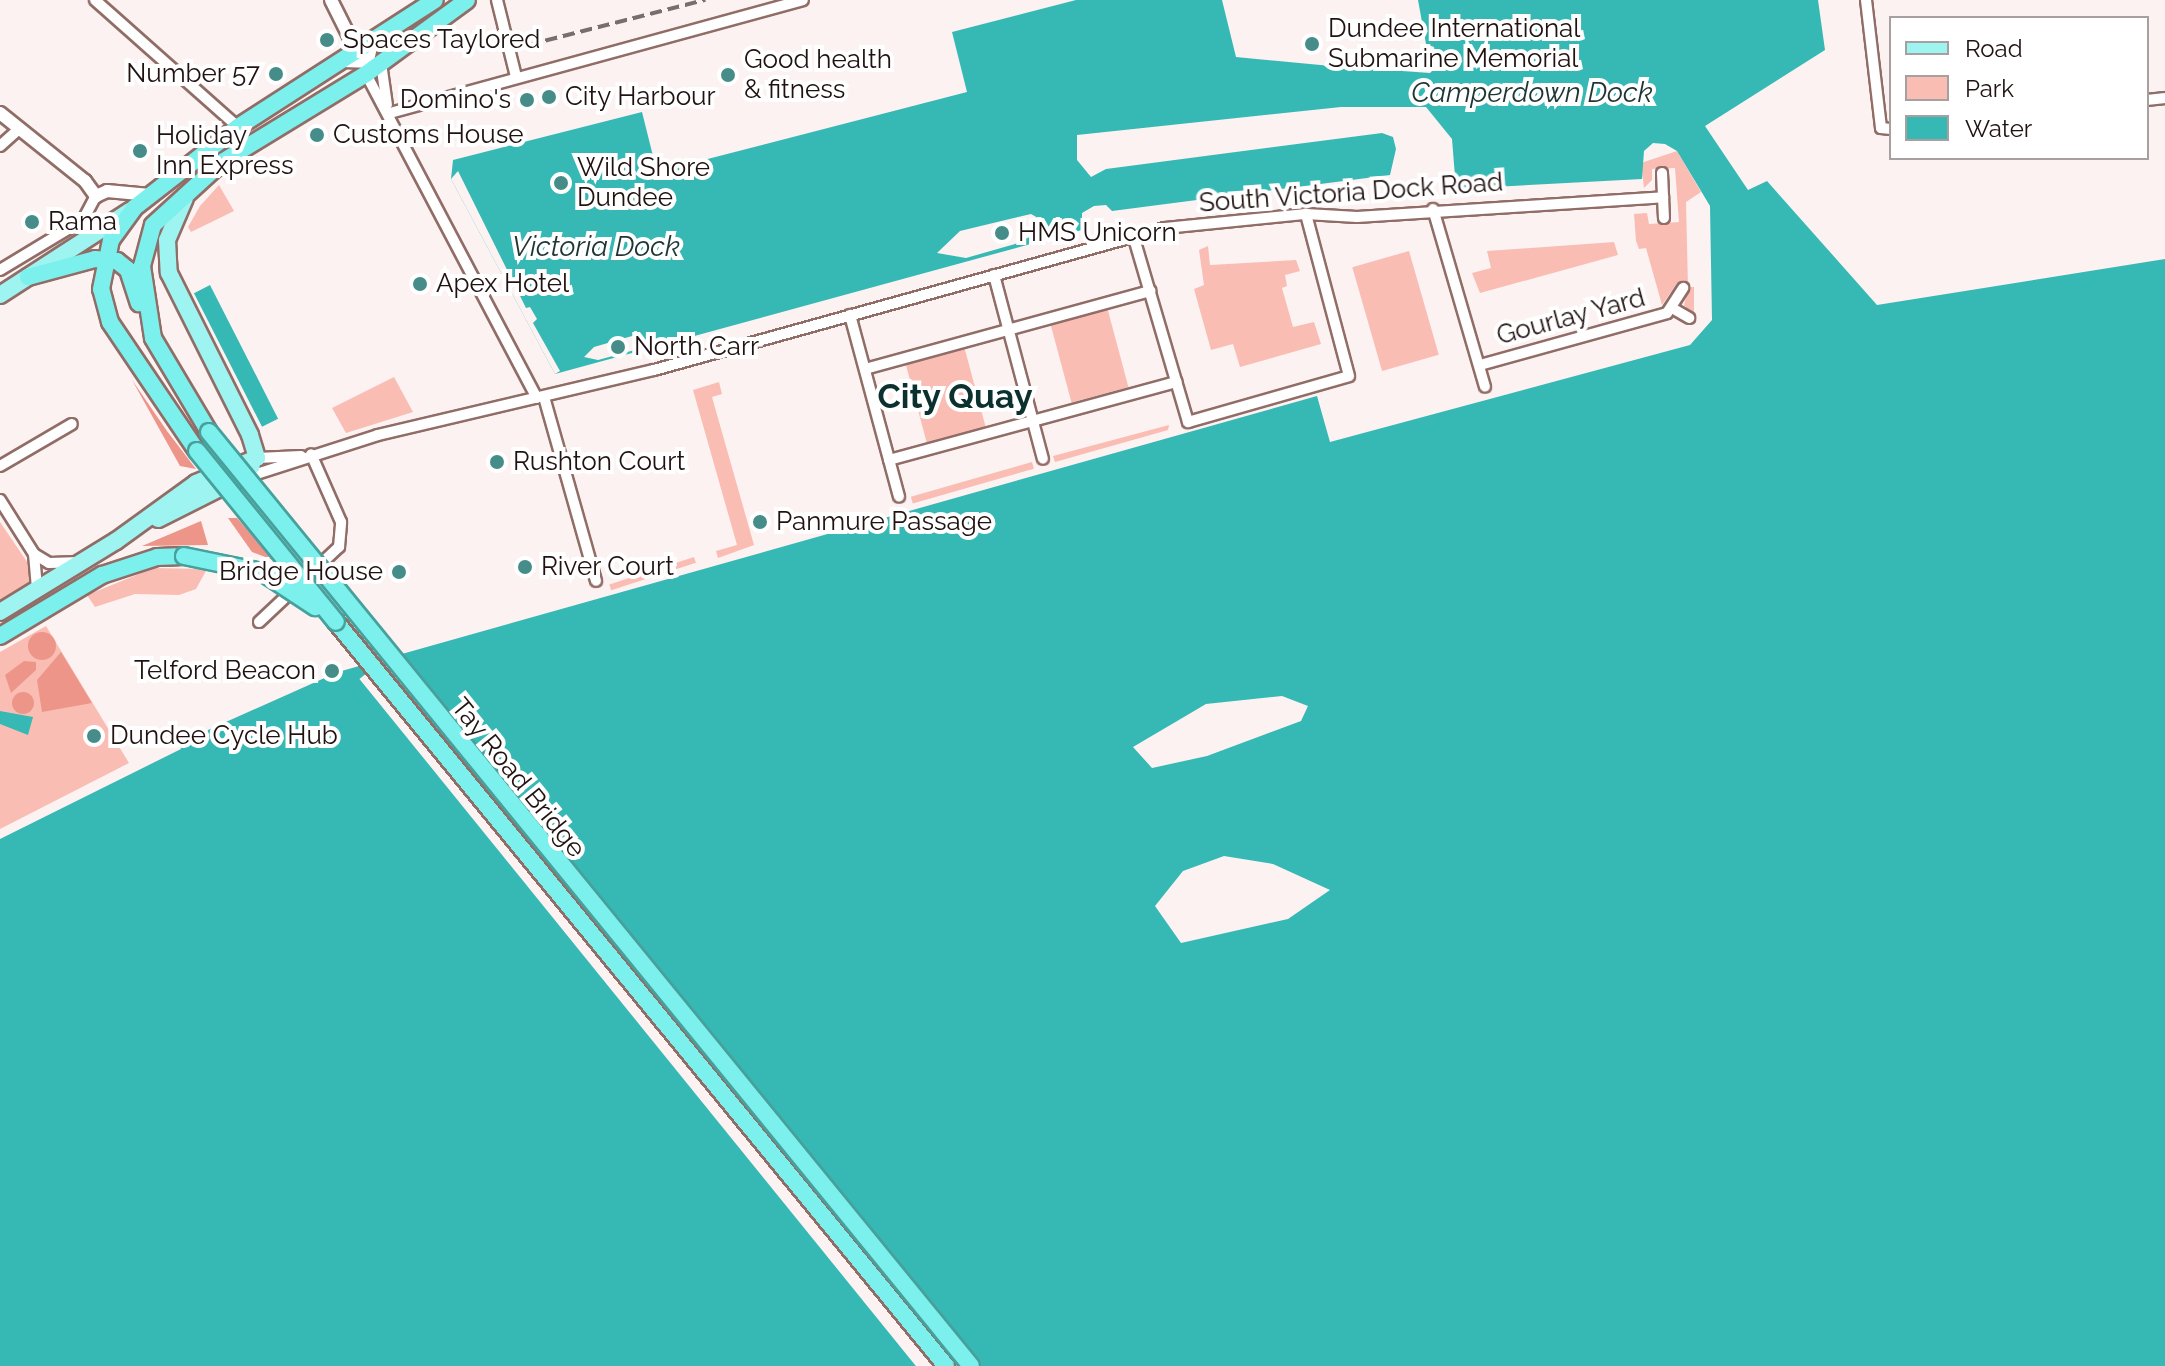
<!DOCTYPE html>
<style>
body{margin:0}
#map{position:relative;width:2165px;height:1366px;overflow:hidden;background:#fbf2f1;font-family:Raleway,sans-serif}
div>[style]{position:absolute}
.green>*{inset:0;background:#fabdb4;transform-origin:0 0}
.forest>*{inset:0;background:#ee9589}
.round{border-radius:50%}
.water>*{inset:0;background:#36b9b5;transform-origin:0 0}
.pier>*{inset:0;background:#fbf2f1;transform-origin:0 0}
.roads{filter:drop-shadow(2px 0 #916d67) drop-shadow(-2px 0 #916d67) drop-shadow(0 2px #916d67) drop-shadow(0 -2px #916d67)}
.minor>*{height:10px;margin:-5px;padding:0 5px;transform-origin:5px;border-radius:5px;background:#fff}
.tertiary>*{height:12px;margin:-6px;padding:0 6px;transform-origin:6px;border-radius:6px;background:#fff}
.primary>*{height:16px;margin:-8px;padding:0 8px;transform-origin:8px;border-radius:8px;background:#9df4f1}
.trunk>*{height:16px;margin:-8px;padding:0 8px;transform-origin:8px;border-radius:8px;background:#7cf0ec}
.rail>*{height:4px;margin-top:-2px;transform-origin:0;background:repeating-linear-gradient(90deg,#7a6e6d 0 12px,transparent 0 18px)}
.bridges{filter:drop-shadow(2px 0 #47a09c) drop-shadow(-2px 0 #47a09c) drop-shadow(0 2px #47a09c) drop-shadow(0 -2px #47a09c)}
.trunk-bridge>*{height:16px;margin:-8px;padding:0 8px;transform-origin:8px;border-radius:8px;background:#7cf0ec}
.dots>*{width:22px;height:22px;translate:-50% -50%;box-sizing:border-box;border:4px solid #fff;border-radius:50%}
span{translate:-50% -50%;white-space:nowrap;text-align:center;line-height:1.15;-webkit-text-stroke:8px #fff;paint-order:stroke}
.poi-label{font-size:26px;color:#201210}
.left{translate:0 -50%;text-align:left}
.right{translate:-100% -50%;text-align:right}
.street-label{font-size:26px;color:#201210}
.water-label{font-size:28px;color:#1f3534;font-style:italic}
.district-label{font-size:34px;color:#0c302e;font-weight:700}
.legend{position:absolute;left:1889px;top:16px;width:260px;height:144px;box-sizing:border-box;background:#fff;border:2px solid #a6a09f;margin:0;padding:10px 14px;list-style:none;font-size:24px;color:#201210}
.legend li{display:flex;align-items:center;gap:16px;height:40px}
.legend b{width:40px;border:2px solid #a6a09f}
</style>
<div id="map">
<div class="green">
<div style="clip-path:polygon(1677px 151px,1701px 192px,1686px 202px,1688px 287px,1694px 287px,1694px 315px,1684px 305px,1688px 290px,1677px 283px,1662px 305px,1646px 248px,1639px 249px,1636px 241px,1634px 214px,1647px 213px,1649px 224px,1679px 222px,1675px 168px,1652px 169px,1652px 180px,1644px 188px,1641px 163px)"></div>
<div style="clip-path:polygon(219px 185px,234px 211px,191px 232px,188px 227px,200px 206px)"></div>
<div style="clip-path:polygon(1614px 242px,1618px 255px,1480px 293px,1472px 273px,1491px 268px,1487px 251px)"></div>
<div style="clip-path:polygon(1208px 246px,1210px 265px,1296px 260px,1300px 271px,1285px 275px,1287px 286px,1282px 288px,1293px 327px,1314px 322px,1321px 344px,1240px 367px,1233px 344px,1211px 350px,1194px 289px,1204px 285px,1199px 250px)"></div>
<div style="left:1409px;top:251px;width:108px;height:59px;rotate:74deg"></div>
<div style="left:1107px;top:307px;width:83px;height:59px;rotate:75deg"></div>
<div style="left:964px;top:346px;width:84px;height:61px;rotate:75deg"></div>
<div style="clip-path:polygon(394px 377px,413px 412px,346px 433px,332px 408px)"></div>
<div style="clip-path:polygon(719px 382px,722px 394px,712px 397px,754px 545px,718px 558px,716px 551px,737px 545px,693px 390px)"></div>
<div style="clip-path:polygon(1169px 425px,1168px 430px,1055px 462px,1053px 456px)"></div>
<div style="left:1032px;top:462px;width:7px;height:126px;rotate:74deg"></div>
<div style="clip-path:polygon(0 522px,34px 572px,34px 584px,0 609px)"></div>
<div style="left:694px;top:557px;width:6px;height:89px;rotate:72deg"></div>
<div style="clip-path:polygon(154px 568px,207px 569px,196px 589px,179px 595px,135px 594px,95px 607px,87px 595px)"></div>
<div style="clip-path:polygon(46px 626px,129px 763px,0 829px,0 652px)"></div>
</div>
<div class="forest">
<div style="clip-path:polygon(132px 380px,167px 431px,196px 469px,180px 466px)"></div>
<div style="clip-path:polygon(228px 518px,237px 518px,276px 561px,252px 552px)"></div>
<div style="clip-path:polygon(201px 521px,208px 545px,142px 546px)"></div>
<div class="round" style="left:28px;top:632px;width:28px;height:28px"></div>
<div style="clip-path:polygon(61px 652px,92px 703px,42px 712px,37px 680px)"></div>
<div style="clip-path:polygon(24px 661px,36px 662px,36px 670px,11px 693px,5px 675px)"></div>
<div class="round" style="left:12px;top:692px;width:22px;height:22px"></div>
</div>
<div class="water">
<div style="clip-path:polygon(evenodd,1076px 0,1222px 0,1236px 57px,1363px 69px,1364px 61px,1402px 63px,1402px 71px,1430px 73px,1437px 66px,1434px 47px,1426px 44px,1418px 0,1818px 0,1825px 50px,1705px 126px,1748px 190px,1767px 181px,1877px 305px,2165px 259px,2165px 1366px,0 1366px,0 839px,181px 749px,179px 744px,197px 736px,205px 738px,208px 730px,338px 672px,1317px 396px,1330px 442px,1690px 345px,1712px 320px,1710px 206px,1677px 151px,1665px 144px,1653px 143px,1644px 151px,1642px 179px,1456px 189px,1452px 139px,1426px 107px,1341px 107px,1077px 135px,1077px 160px,1091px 177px,1106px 169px,1382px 133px,1393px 137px,1396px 149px,1390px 175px,1112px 211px,1106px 205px,1094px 206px,1082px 213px,1082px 230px,555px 374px,451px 179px,453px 160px,642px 112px,657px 172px,967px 92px,952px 32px,1076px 0,1031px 214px,1038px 218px,1038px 233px,1015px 244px,966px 258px,937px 253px,960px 231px,1031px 214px,1076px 0,639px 334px,642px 348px,598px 360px,584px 357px,594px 347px,639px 334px,1076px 0,1282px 696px,1308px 706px,1301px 721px,1207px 756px,1152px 768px,1133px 747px,1206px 704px,1282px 696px,1076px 0,1224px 856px,1273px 864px,1330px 890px,1288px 919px,1181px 943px,1155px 906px,1183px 871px,1224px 856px)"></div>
<div style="left:210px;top:285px;width:150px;height:18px;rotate:63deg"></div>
<div style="clip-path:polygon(0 711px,33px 717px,28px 735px,0 724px)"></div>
</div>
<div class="pier">
<div style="clip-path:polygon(458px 171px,526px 308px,530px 307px,537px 319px,533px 323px,560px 371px,555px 374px,451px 179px)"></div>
<div style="left:389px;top:655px;width:921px;height:38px;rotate:51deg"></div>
</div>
<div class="roads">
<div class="minor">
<div style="left:95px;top:0;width:191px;rotate:41.6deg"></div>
<div style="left:497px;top:0;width:79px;rotate:76.1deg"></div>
<div style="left:1866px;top:0;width:129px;rotate:83.3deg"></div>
<div style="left:1881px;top:128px;width:10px;rotate:6deg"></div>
<div style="left:373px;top:43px;width:32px;rotate:103deg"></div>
<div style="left:366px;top:74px;width:366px;rotate:62.2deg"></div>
<div style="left:343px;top:62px;width:38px;rotate:2deg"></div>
<div style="left:381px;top:63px;width:42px;rotate:81.9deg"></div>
<div style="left:2147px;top:100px;width:18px;rotate:-6deg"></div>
<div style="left:390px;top:113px;width:428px;rotate:-15.3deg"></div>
<div style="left:0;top:146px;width:24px;rotate:-42deg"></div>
<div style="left:1662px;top:173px;width:45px;rotate:87.5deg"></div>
<div style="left:1433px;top:209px;width:185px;rotate:73.7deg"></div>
<div style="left:1133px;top:235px;width:195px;rotate:73.6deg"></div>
<div style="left:1188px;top:422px;width:167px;rotate:-15.9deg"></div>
<div style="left:1349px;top:376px;width:168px;rotate:-104.9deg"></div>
<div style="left:0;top:270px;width:97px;rotate:-31.1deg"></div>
<div style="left:83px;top:220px;width:27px;rotate:-62deg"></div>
<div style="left:994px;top:275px;width:190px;rotate:75.1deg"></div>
<div style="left:1672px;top:308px;width:20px;rotate:30deg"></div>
<div style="left:850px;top:315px;width:188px;rotate:74.9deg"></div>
<div style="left:1480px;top:365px;width:194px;rotate:-15.5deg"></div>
<div style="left:1667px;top:313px;width:30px;rotate:-57deg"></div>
<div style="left:865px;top:369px;width:296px;rotate:-15.3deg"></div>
<div style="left:544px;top:397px;width:191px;rotate:74.2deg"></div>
<div style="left:257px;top:458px;width:44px;rotate:-2.6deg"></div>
<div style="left:889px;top:460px;width:298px;rotate:-15.2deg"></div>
<div style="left:0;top:466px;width:83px;rotate:-30.3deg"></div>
<div style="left:241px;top:479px;width:144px;rotate:-17.8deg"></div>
<div style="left:378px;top:435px;width:284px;rotate:-13.3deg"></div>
<div style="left:654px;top:370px;width:530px;rotate:-15.53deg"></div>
<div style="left:1165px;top:228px;width:142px;rotate:-5.7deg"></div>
<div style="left:1306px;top:214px;width:51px;rotate:3.4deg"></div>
<div style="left:1357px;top:217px;width:307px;rotate:-3.7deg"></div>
<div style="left:0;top:500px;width:64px;rotate:57.8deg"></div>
<div style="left:34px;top:554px;width:37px;rotate:85deg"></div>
<div style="left:34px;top:554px;width:17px;rotate:31deg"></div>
<div style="left:49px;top:563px;width:24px;rotate:-2deg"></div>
<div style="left:259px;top:622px;width:110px;rotate:-43.2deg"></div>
<div style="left:339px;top:547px;width:25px;rotate:-85deg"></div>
<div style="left:341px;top:522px;width:74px;rotate:-113.8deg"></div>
</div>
<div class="tertiary">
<div style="left:331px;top:0;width:42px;rotate:63.4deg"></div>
<div style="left:350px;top:38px;width:18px;rotate:87deg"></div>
<div style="left:0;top:113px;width:109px;rotate:38.7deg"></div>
<div style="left:85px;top:181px;width:19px;rotate:54deg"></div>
<div style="left:96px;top:196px;width:12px;rotate:-24deg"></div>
<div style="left:107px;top:191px;width:43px;rotate:5.3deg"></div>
</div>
<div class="primary">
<div style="left:185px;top:198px;width:46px;rotate:113.2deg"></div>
<div style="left:167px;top:240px;width:33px;rotate:87deg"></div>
<div style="left:169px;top:273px;width:181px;rotate:63.4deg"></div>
<div style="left:250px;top:435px;width:24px;rotate:73deg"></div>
<div style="left:0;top:295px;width:155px;rotate:-32.9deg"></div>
<div style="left:158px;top:519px;width:85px;rotate:-26.6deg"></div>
<div style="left:234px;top:481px;width:23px;rotate:-40deg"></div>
<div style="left:0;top:612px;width:136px;rotate:-31.5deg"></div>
<div style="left:116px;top:541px;width:99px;rotate:-35.9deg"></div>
<div style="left:196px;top:483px;width:66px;rotate:-22.3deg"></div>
</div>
<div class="trunk">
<div style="left:28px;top:277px;width:69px;rotate:-15deg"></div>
<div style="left:95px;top:259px;width:22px;rotate:5deg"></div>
<div style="left:117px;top:261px;width:14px;rotate:39deg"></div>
<div style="left:128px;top:270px;width:35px;rotate:72deg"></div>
<div style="left:209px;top:432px;width:109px;rotate:-120.8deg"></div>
<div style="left:153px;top:338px;width:73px;rotate:-98.7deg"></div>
<div style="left:142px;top:266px;width:42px;rotate:-75deg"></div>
<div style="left:153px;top:225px;width:93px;rotate:-42.4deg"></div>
<div style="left:222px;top:162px;width:169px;rotate:-31.4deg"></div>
<div style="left:366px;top:74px;width:125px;rotate:-36.2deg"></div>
<div style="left:197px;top:451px;width:156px;rotate:-124deg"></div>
<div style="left:110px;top:322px;width:34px;rotate:-105deg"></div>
<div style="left:101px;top:289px;width:50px;rotate:-78.5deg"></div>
<div style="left:111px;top:240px;width:39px;rotate:-54deg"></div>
<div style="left:134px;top:208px;width:132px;rotate:-37.9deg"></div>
<div style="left:238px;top:127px;width:234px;rotate:-32.8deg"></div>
<div style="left:336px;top:622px;width:962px;rotate:50.65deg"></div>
<div style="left:0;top:636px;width:119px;rotate:-30.9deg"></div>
<div style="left:102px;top:575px;width:58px;rotate:-18.1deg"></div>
<div style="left:157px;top:557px;width:27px;rotate:-2deg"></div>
</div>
</div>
<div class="rail">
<div style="left:528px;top:45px;width:183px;rotate:-14.3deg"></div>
</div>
<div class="bridges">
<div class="trunk-bridge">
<div style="left:209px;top:432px;width:1205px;rotate:50.79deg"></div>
<div style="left:197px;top:451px;width:220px;rotate:50.9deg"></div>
<div style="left:184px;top:556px;width:80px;rotate:11.6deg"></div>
<div style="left:262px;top:572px;width:64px;rotate:33.4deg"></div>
</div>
</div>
<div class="dots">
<div style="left:327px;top:40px;background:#468d8a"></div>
<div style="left:1312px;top:44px;background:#468d8a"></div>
<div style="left:276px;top:74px;background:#468d8a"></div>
<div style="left:728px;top:75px;background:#468d8a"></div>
<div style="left:549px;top:97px;background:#468d8a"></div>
<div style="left:527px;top:100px;background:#468d8a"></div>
<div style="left:317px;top:135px;background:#468d8a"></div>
<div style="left:140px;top:151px;background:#468d8a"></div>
<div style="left:561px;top:183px;background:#468d8a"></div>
<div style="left:32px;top:222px;background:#468d8a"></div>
<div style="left:1002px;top:233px;background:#468d8a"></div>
<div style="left:420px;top:284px;background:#468d8a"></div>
<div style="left:618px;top:347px;background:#468d8a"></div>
<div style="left:497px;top:462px;background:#468d8a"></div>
<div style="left:760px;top:522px;background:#468d8a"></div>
<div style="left:525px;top:567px;background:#468d8a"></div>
<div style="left:399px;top:572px;background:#468d8a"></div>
<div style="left:332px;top:671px;background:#468d8a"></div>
<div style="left:94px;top:736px;background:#468d8a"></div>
</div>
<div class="poi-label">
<span class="left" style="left:1328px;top:44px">Dundee International<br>Submarine Memorial</span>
<span class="left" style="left:343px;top:40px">Spaces Taylored</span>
<span class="left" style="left:744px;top:75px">Good health<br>&amp; fitness</span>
<span class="right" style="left:260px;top:74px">Number 57</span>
<span class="left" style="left:565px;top:97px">City Harbour</span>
<span class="right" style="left:511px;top:100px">Domino's</span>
<span class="left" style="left:333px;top:135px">Customs House</span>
<span class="left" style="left:156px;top:151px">Holiday<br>Inn Express</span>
<span class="left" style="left:577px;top:183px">Wild Shore<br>Dundee</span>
<span class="left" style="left:48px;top:222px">Rama</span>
<span class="left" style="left:1018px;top:233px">HMS Unicorn</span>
<span class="left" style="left:436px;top:284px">Apex Hotel</span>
<span class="left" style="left:634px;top:347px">North Carr</span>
<span class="left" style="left:513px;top:462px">Rushton Court</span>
<span class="left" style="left:776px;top:522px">Panmure Passage</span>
<span class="left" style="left:541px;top:567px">River Court</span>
<span class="right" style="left:383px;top:572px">Bridge House</span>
<span class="right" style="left:316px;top:671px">Telford Beacon</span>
<span class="left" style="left:110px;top:736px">Dundee Cycle Hub</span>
</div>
<div class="street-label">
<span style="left:1351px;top:193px;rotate:-4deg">South Victoria Dock Road</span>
<span style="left:1571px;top:317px;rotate:-15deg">Gourlay Yard</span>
<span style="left:518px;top:778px;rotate:51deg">Tay Road Bridge</span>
</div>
<div class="water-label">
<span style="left:1532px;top:93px">Camperdown Dock</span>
<span style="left:596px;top:247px">Victoria Dock</span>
</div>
<div class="district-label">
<span style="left:955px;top:397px">City Quay</span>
</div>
<ul class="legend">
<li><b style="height:10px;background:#9df4f1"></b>Road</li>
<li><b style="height:22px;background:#fabdb4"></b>Park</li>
<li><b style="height:22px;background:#36b9b5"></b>Water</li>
</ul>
</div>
